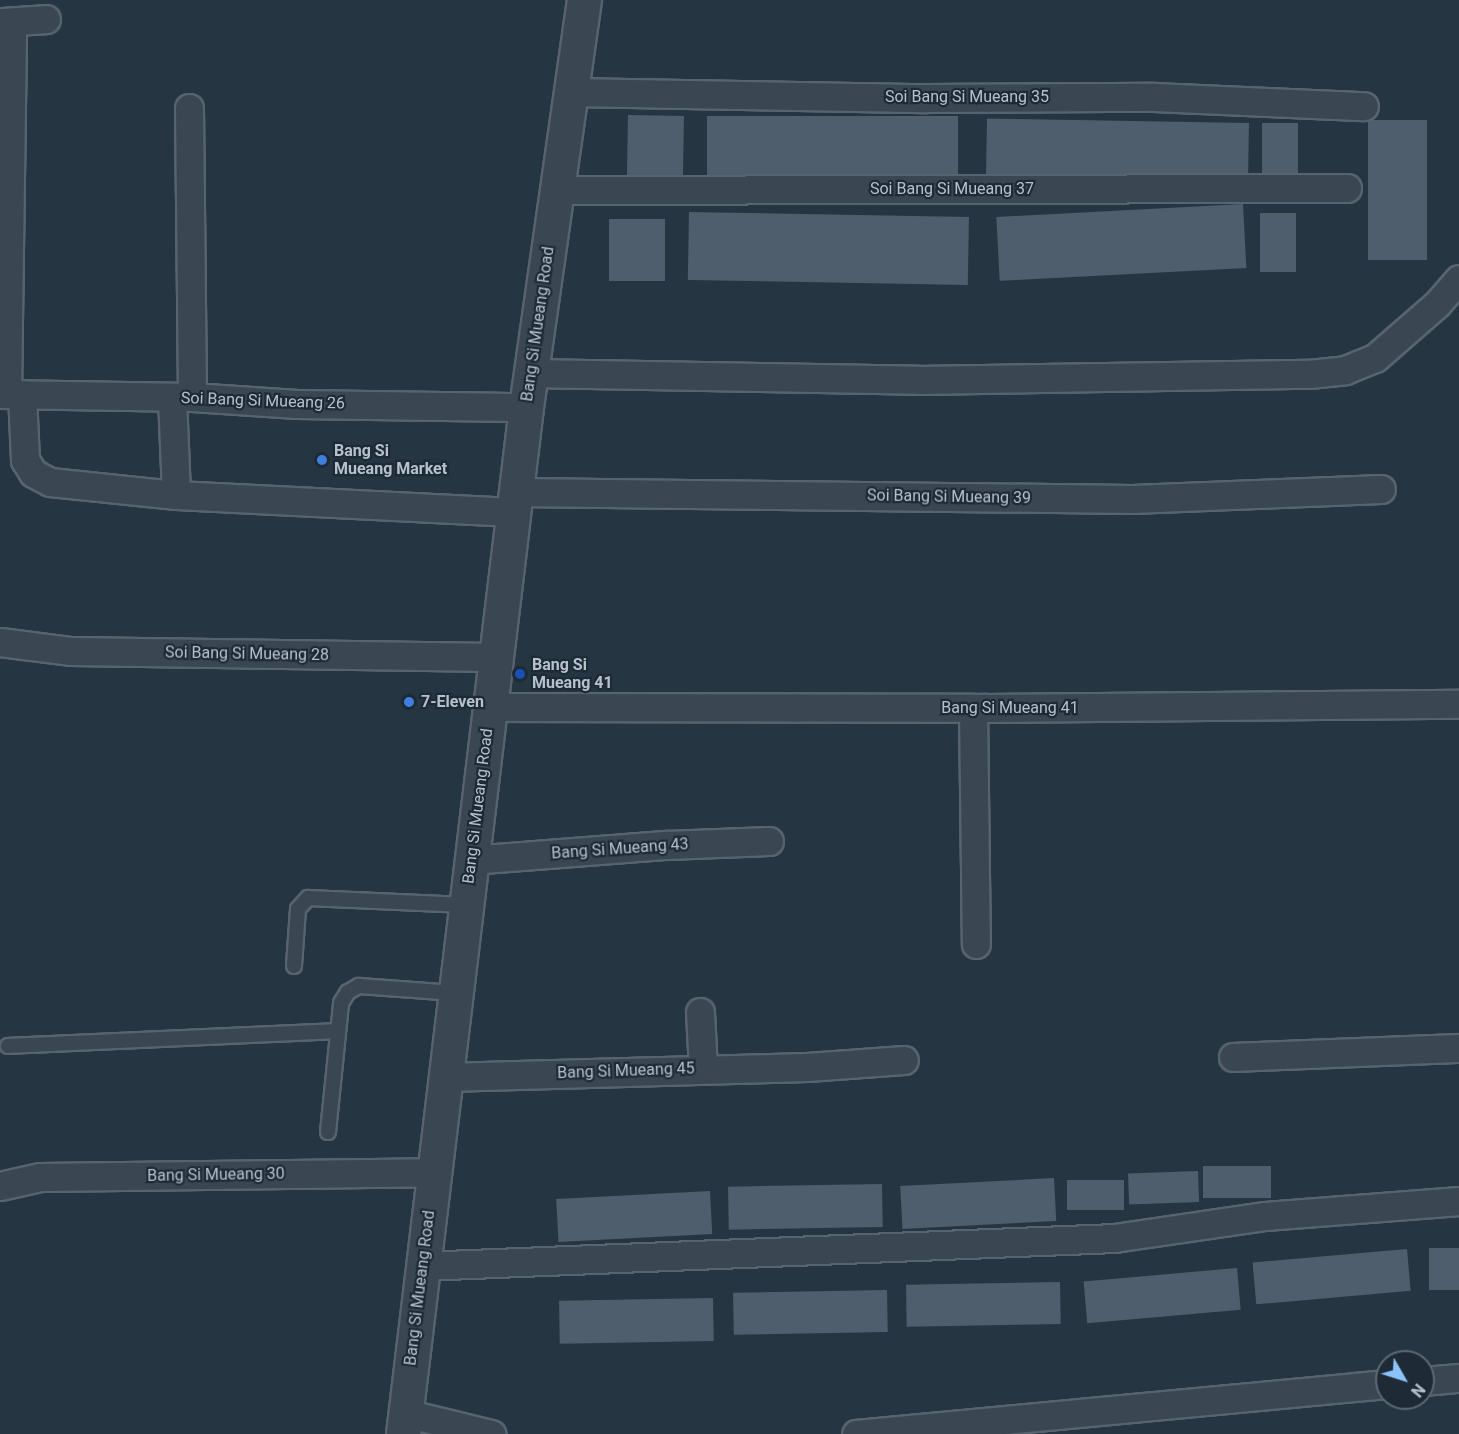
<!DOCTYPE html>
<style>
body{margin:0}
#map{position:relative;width:1459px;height:1434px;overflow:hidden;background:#253542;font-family:Roboto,sans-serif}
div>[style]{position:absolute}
.building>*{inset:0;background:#4e5e6d;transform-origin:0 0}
.roads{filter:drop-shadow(2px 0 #57646f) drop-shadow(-2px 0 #57646f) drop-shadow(0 2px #57646f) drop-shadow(0 -2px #57646f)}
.service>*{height:14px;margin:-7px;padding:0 7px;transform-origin:7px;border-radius:7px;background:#3a4651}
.minor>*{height:27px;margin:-13.5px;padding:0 13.5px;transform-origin:13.5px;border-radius:13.5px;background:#3a4651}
.tertiary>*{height:33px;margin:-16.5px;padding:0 16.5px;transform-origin:16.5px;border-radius:16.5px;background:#3a4651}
.dots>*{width:16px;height:16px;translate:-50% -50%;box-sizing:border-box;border:3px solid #1e2b37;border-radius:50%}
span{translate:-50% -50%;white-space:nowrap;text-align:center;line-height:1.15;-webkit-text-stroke:4.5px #1e2b37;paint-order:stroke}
.street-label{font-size:16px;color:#b6c1cc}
.poi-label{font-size:16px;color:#b6c1cc;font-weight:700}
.left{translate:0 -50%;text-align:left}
.north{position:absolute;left:1375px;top:1350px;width:60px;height:60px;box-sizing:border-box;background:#1e2b37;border:2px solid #5b6773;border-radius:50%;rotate:129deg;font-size:16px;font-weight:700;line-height:24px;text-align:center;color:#b6c1cc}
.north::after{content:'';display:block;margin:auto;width:21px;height:27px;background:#8cc3fb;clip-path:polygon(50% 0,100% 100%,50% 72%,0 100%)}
</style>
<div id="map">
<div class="building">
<div style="left:628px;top:115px;width:56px;height:60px;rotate:1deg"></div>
<div style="left:958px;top:116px;width:61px;height:251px;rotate:90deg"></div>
<div style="left:1427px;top:120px;width:140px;height:59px;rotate:90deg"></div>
<div style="left:1249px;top:123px;width:56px;height:262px;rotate:91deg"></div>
<div style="left:1262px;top:123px;width:36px;height:56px"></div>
<div style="left:1243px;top:204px;width:64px;height:247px;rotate:87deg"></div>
<div style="left:689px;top:212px;width:280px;height:68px;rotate:1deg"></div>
<div style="left:1260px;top:213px;width:36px;height:59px"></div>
<div style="left:609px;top:219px;width:56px;height:62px"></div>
<div style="left:1271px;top:1166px;width:32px;height:68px;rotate:90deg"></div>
<div style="left:1198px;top:1171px;width:31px;height:70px;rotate:88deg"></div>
<div style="left:1054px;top:1178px;width:43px;height:154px;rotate:87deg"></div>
<div style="left:1124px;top:1180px;width:30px;height:57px;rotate:90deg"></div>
<div style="left:882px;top:1184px;width:43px;height:154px;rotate:89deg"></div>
<div style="left:710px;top:1191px;width:43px;height:154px;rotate:87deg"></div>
<div style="left:1459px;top:1248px;width:42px;height:30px;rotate:90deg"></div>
<div style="left:1407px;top:1249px;width:42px;height:155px;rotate:85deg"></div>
<div style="left:1237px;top:1268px;width:42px;height:154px;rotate:85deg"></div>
<div style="left:1060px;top:1282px;width:42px;height:154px;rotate:89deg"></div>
<div style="left:887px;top:1290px;width:42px;height:154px;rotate:89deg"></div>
<div style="left:713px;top:1298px;width:43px;height:154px;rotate:89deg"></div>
</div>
<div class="roads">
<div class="service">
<div style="left:294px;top:966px;width:57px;rotate:-86deg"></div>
<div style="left:298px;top:909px;width:15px;rotate:-48deg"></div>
<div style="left:308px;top:898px;width:158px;rotate:2.5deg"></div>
<div style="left:8px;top:1046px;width:330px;rotate:-2.6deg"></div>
<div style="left:328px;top:1132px;width:130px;rotate:-84.2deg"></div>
<div style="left:341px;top:1003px;width:13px;rotate:-58deg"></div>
<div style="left:348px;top:992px;width:13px;rotate:-29deg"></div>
<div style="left:359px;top:986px;width:96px;rotate:4.2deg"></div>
</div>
<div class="minor">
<div style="left:0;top:22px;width:46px;rotate:-3.7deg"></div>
<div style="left:571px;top:92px;width:355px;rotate:1deg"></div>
<div style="left:926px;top:98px;width:228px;rotate:-0.3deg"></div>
<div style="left:1154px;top:97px;width:210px;rotate:2.5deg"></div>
<div style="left:189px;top:108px;width:289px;rotate:89.4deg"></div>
<div style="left:557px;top:190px;width:790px;rotate:-0.15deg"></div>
<div style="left:531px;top:373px;width:387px;rotate:1deg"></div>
<div style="left:918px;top:380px;width:391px;rotate:-0.9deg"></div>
<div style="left:1309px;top:374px;width:36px;rotate:-6deg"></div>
<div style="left:1345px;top:370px;width:32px;rotate:-22deg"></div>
<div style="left:1375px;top:358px;width:82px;rotate:-41.1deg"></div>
<div style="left:1437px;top:304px;width:33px;rotate:-49deg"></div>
<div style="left:0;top:394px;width:192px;rotate:0.9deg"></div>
<div style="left:192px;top:397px;width:105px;rotate:3.8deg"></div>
<div style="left:297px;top:404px;width:229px;rotate:0.8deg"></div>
<div style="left:7px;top:394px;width:372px;rotate:-89.2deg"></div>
<div style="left:22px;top:394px;width:66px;rotate:87.4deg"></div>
<div style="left:25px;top:460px;width:15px;rotate:58deg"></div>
<div style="left:33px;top:473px;width:19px;rotate:28deg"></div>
<div style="left:50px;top:482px;width:127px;rotate:5.9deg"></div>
<div style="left:176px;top:495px;width:337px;rotate:2.9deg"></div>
<div style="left:172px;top:398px;width:97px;rotate:87.6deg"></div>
<div style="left:517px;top:492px;width:615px;rotate:0.65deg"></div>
<div style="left:1132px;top:499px;width:249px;rotate:-2.3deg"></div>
<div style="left:0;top:642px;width:72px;rotate:7.2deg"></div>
<div style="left:71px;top:651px;width:424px;rotate:0.8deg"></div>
<div style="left:490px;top:707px;width:483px;rotate:0.1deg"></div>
<div style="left:973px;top:708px;width:486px;rotate:-0.5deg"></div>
<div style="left:973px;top:708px;width:236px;rotate:89.3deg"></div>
<div style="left:470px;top:860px;width:198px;rotate:-4.4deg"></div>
<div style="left:667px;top:845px;width:102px;rotate:-2.2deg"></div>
<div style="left:700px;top:1012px;width:57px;rotate:87deg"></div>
<div style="left:1233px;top:1057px;width:226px;rotate:-2.3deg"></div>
<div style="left:445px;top:1077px;width:362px;rotate:-1.6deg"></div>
<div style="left:807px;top:1067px;width:97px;rotate:-4.1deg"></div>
<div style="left:0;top:1186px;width:41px;rotate:-12.7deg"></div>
<div style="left:40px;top:1177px;width:393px;rotate:-0.7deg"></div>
<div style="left:421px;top:1266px;width:694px;rotate:-2.31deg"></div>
<div style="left:1114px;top:1238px;width:153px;rotate:-8.3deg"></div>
<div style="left:1265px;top:1216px;width:195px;rotate:-4.4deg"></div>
<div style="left:1423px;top:1381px;width:36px;rotate:-5deg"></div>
<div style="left:405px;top:1413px;width:89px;rotate:13.7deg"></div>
<div style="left:856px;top:1434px;width:533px;rotate:-5.38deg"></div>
</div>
<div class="tertiary">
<div style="left:403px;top:1434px;width:1034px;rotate:-83.17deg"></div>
<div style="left:526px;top:407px;width:411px;rotate:-81.9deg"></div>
</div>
</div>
<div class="dots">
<div style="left:322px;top:460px;background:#3f7fe0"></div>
<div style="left:520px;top:674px;background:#1a4fb4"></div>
<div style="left:409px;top:702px;background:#3f7fe0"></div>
</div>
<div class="street-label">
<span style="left:967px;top:97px">Soi Bang Si Mueang 35</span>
<span style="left:952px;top:189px">Soi Bang Si Mueang 37</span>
<span style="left:538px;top:324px;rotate:-82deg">Bang Si Mueang Road</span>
<span style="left:263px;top:401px;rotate:2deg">Soi Bang Si Mueang 26</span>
<span style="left:949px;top:497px;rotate:1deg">Soi Bang Si Mueang 39</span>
<span style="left:247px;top:654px;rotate:1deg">Soi Bang Si Mueang 28</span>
<span style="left:1010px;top:708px">Bang Si Mueang 41</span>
<span style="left:478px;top:806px;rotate:-83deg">Bang Si Mueang Road</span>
<span style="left:620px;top:849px;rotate:-4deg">Bang Si Mueang 43</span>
<span style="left:626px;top:1071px;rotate:-2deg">Bang Si Mueang 45</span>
<span style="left:216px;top:1175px;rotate:-1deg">Bang Si Mueang 30</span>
<span style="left:420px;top:1288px;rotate:-83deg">Bang Si Mueang Road</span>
</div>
<div class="poi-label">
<span class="left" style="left:334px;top:460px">Bang Si<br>Mueang Market</span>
<span class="left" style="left:532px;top:674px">Bang Si<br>Mueang 41</span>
<span class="left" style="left:421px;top:702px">7-Eleven</span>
</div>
<div class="north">N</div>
</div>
